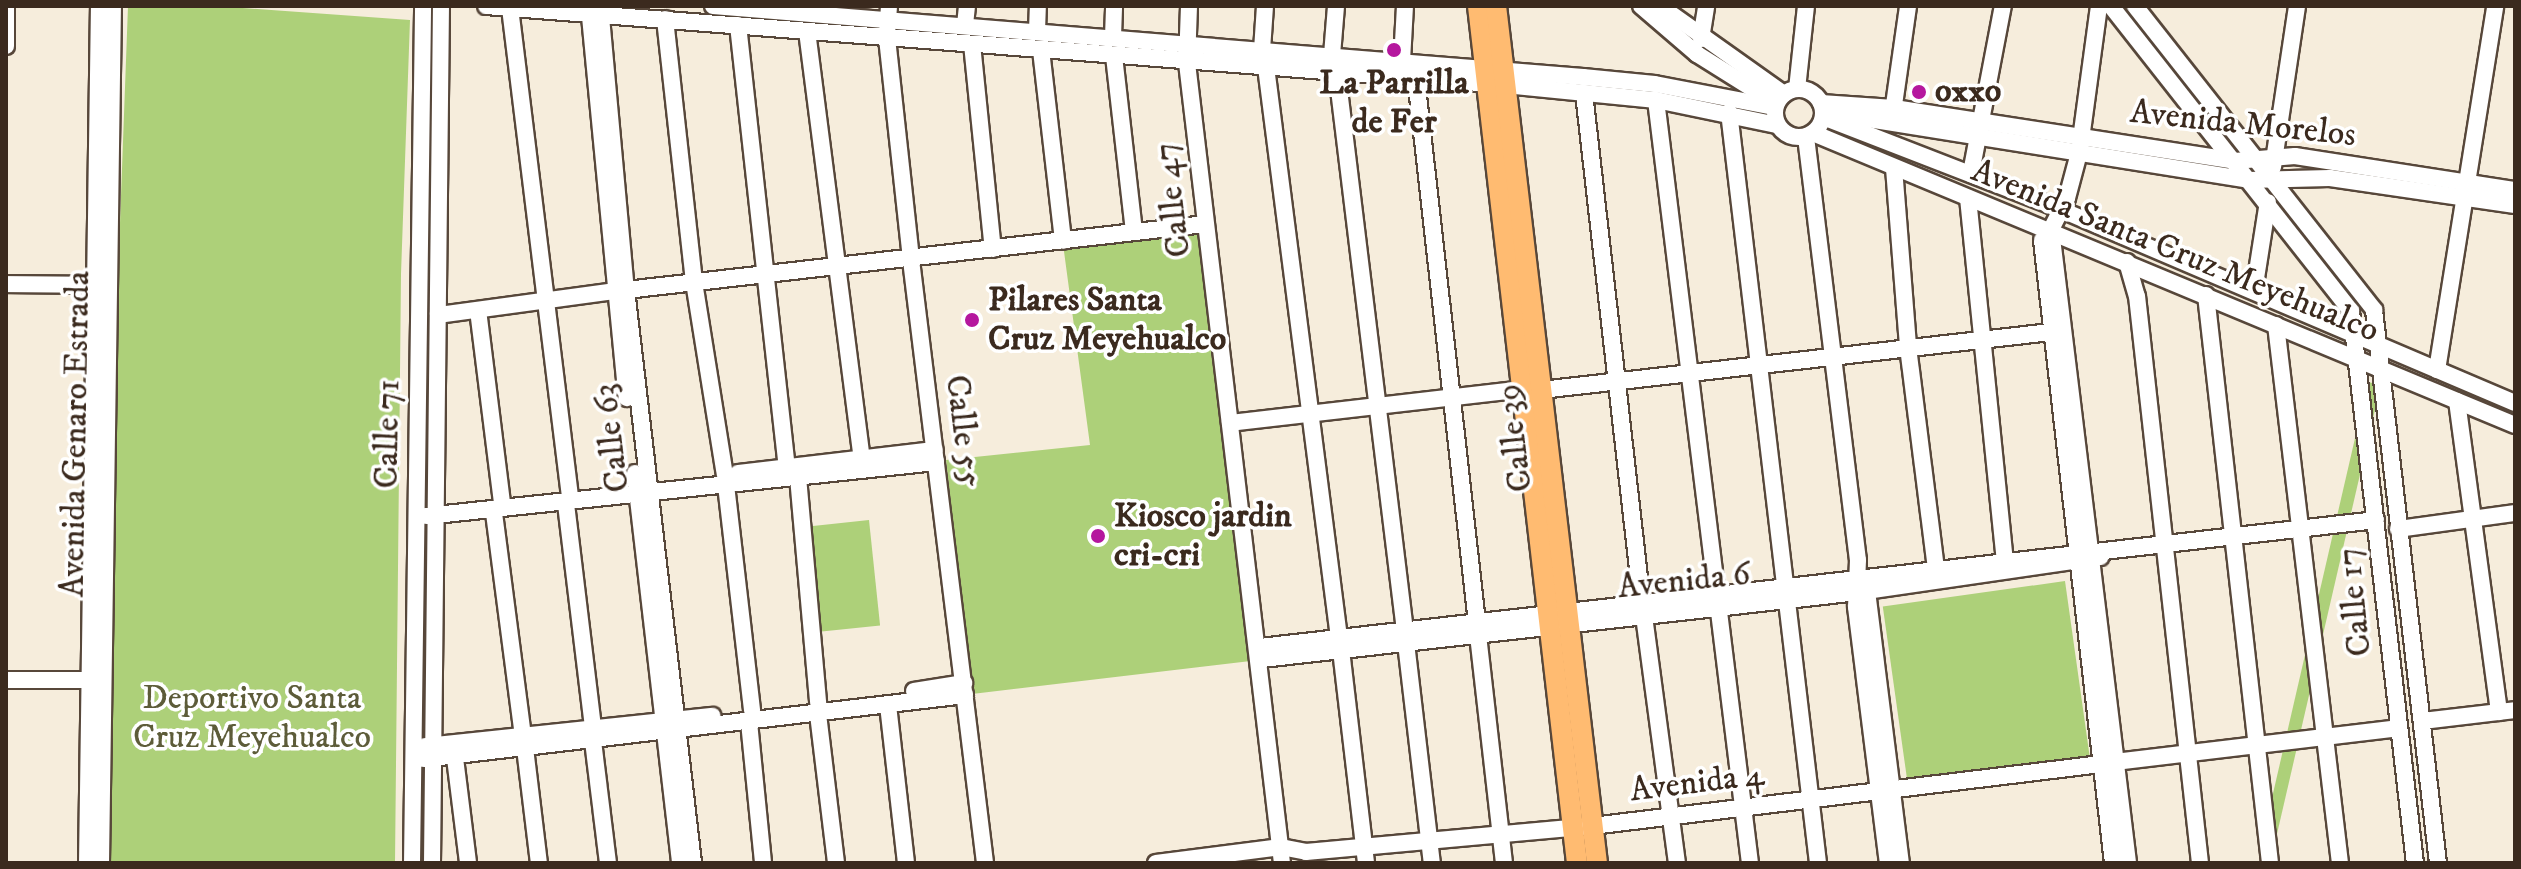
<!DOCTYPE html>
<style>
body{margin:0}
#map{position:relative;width:2521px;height:869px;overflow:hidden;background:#f6eddc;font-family:"IM FELL DW Pica",serif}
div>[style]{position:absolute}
.green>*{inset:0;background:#add079;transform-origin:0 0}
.roads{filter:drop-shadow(2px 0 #57473a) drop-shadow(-2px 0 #57473a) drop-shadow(0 2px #57473a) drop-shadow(0 -2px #57473a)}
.minor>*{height:16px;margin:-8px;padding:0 8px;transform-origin:8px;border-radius:8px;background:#fff}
.minor>.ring{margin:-8px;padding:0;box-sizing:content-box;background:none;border:16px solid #fff;border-radius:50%}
.major>*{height:20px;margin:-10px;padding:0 10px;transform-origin:10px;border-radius:10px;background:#ffbb71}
.dots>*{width:22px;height:22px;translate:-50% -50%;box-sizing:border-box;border:4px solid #fff;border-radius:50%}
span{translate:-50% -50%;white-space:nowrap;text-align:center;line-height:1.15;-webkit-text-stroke:7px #fff;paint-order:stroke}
.poi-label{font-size:34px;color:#3b2a1e;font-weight:700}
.left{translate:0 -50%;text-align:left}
.street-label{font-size:34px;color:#3b2a1e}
.park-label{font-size:34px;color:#5d5c39}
.frame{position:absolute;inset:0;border:8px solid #3b2a1e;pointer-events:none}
</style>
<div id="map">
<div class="green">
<div style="clip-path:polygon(128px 6px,216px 6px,410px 20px,401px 274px,395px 863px,109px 863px,116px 331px)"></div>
<div style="clip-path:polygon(1201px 227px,1259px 660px,972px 694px,946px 460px,1090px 445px,1063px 244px)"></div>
<div style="left:2368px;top:382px;width:13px;height:484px;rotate:13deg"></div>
<div style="left:869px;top:520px;width:106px;height:61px;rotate:84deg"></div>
<div style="left:2065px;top:581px;width:189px;height:184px;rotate:82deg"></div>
</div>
<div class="roads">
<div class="minor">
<div style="left:486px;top:6px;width:1022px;rotate:4.43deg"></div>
<div style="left:1505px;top:85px;width:152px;rotate:5.7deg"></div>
<div style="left:1656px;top:100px;width:124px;rotate:11.7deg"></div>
<div style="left:589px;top:6px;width:394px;rotate:84.5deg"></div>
<div style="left:600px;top:6px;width:285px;rotate:84.8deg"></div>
<div style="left:626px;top:290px;width:577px;rotate:83.33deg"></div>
<div style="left:713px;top:6px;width:873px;rotate:4.67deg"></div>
<div style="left:1583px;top:77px;width:72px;rotate:5.6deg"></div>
<div style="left:1655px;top:84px;width:122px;rotate:10.9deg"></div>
<div style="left:889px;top:6px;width:32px;rotate:94deg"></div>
<div style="left:887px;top:38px;width:223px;rotate:83.8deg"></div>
<div style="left:911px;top:260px;width:608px;rotate:83deg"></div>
<div style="left:1189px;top:6px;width:57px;rotate:92deg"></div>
<div style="left:1187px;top:63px;width:806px;rotate:83.23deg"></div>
<div style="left:1641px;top:6px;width:74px;rotate:40.6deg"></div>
<div style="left:1697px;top:54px;width:89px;rotate:32.1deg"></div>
<div style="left:1660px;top:6px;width:152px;rotate:35.4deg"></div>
<div style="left:2099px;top:6px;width:148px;rotate:97.7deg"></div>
<div style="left:2079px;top:153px;width:47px;rotate:104.9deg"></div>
<div style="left:2067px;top:198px;width:36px;rotate:117deg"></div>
<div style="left:2051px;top:230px;width:638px;rotate:83.06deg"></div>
<div style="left:2111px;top:6px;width:388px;rotate:51.8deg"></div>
<div style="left:2351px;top:311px;width:556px;rotate:83.39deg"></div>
<div style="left:2135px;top:6px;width:387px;rotate:51.8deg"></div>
<div style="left:2374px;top:310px;width:557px;rotate:83.4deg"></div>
<div style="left:510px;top:8px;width:490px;rotate:83deg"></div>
<div style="left:665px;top:19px;width:265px;rotate:83.7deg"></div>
<div style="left:694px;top:282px;width:195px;rotate:80.9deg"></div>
<div style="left:738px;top:25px;width:445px;rotate:83.7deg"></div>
<div style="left:965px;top:25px;width:19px;rotate:-84deg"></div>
<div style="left:807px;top:31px;width:432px;rotate:82.7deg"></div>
<div style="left:1037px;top:31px;width:25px;rotate:-88deg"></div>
<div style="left:1113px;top:37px;width:31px;rotate:-88deg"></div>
<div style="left:1701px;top:39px;width:33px;rotate:-81deg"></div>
<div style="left:972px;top:44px;width:206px;rotate:84.2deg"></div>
<div style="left:6px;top:46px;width:40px;rotate:-90deg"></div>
<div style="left:1041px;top:50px;width:192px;rotate:83.4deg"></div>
<div style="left:1262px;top:50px;width:44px;rotate:-86.1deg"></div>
<div style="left:1332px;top:55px;width:49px;rotate:-85.3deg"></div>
<div style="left:1114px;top:56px;width:177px;rotate:83.5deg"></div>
<div style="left:1402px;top:61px;width:55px;rotate:-86.9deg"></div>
<div style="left:1266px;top:67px;width:576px;rotate:82.71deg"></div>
<div style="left:1337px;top:73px;width:562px;rotate:83.05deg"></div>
<div style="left:1416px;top:78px;width:548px;rotate:83.61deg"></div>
<div class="ring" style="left:1775px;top:89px;width:32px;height:32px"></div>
<div style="left:1797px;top:89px;width:83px;rotate:-83.8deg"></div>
<div style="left:1584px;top:93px;width:514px;rotate:83.52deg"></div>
<div style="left:1656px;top:100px;width:769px;rotate:82.98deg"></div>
<div style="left:1821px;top:103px;width:73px;rotate:3.9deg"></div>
<div style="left:1894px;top:108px;width:345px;rotate:8.8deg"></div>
<div style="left:2235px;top:161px;width:60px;rotate:-4.8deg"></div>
<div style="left:2295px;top:156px;width:223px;rotate:8.8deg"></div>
<div style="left:1729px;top:112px;width:756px;rotate:83.24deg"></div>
<div style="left:1837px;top:114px;width:417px;rotate:9.1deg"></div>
<div style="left:2249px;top:180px;width:81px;rotate:-1.4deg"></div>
<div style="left:2330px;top:178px;width:187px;rotate:8.3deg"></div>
<div style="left:1823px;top:117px;width:243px;rotate:21.2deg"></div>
<div style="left:2050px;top:205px;width:505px;rotate:23.06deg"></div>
<div style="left:1892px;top:119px;width:114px;rotate:-81.9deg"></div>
<div style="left:1813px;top:133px;width:760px;rotate:22.59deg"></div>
<div style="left:1806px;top:137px;width:426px;rotate:83deg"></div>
<div style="left:1858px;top:560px;width:47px;rotate:92.4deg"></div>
<div style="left:1856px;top:607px;width:258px;rotate:82.9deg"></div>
<div style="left:2273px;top:167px;width:163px;rotate:-81.5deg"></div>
<div style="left:1894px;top:168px;width:180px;rotate:85.5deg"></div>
<div style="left:1908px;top:347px;width:223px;rotate:82.8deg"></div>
<div style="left:1971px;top:173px;width:170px;rotate:-79.2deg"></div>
<div style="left:1968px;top:198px;width:364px;rotate:84.2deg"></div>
<div style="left:2042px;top:240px;width:627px;rotate:83.5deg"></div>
<div style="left:2127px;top:262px;width:35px;rotate:74deg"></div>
<div style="left:2137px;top:296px;width:570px;rotate:83.66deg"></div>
<div style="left:6px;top:284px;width:98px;rotate:0.6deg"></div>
<div style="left:626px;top:290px;width:583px;rotate:-6.5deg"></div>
<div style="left:2254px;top:291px;width:90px;rotate:-81.1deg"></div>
<div style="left:2206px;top:295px;width:572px;rotate:83.57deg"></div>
<div style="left:478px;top:310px;width:193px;rotate:82.9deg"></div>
<div style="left:438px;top:315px;width:179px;rotate:-7.7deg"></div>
<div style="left:2276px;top:325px;width:542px;rotate:83.22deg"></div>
<div style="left:2437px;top:370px;width:369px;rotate:-80.9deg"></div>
<div style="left:1541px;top:390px;width:513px;rotate:-6.49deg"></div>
<div style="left:2457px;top:401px;width:314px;rotate:82.3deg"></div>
<div style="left:1230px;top:423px;width:297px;rotate:-6.6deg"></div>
<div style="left:635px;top:473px;width:393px;rotate:83.4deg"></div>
<div style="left:738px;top:473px;width:198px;rotate:-6.7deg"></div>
<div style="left:798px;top:477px;width:227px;rotate:84.9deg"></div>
<div style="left:726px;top:485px;width:227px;rotate:83.4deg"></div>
<div style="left:566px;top:504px;width:226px;rotate:83.1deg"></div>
<div style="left:494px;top:513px;width:225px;rotate:82.6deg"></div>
<div style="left:426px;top:516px;width:513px;rotate:-6.04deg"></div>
<div style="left:2398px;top:529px;width:118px;rotate:-7.8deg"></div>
<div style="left:1866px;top:583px;width:282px;rotate:82.9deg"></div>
<div style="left:1644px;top:616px;width:249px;rotate:82.4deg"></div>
<div style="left:1478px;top:635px;width:229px;rotate:83.5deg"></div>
<div style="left:1406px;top:643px;width:222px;rotate:83.3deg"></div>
<div style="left:1260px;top:647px;width:1123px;rotate:-6.49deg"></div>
<div style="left:1341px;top:650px;width:214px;rotate:83.3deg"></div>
<div style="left:1262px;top:659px;width:609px;rotate:-6.41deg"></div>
<div style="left:1867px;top:591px;width:236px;rotate:-8.3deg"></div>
<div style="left:6px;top:680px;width:90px"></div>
<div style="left:914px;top:691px;width:51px;rotate:-9.1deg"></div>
<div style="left:888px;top:705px;width:159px;rotate:83.5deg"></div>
<div style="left:818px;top:714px;width:150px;rotate:83.1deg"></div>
<div style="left:2422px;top:721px;width:94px;rotate:-6.7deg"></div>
<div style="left:749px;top:722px;width:142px;rotate:84.3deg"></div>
<div style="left:593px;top:741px;width:123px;rotate:83deg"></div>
<div style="left:425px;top:746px;width:289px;rotate:-6deg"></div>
<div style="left:525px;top:748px;width:116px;rotate:83.1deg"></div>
<div style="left:455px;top:758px;width:106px;rotate:82.9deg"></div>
<div style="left:423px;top:759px;width:546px;rotate:-6.73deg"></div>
<div style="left:2106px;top:763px;width:294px;rotate:-6.8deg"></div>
<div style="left:87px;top:863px;width:857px;rotate:-89.2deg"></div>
<div style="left:101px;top:863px;width:857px;rotate:-89.2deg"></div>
<div style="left:412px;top:863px;width:857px;rotate:-89.26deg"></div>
<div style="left:432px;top:863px;width:857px;rotate:-89.4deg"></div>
<div style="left:1156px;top:863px;width:126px;rotate:-7.3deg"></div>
<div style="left:1281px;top:847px;width:25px;rotate:11deg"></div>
<div style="left:1306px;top:852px;width:287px;rotate:-5.2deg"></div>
<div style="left:1592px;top:826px;width:505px;rotate:-6.94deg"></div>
</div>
<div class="major">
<div style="left:1478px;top:6px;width:863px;rotate:83.41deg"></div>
<div style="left:1496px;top:6px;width:863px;rotate:83.28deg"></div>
</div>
</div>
<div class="dots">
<div style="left:1394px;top:50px;background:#b5179e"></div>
<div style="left:1919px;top:92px;background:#b5179e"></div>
<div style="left:972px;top:320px;background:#b5179e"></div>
<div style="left:1098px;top:536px;background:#b5179e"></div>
</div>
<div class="poi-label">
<span style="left:1394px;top:103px">La Parrilla<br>de Fer</span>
<span class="left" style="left:1935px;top:92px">oxxo</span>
<span class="left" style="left:988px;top:320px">Pilares Santa<br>Cruz Meyehualco</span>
<span class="left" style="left:1114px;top:536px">Kiosco jardin<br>cri-cri</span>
</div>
<div class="street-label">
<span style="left:2243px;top:124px;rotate:6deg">Avenida Morelos</span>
<span style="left:1173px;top:200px;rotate:-97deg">Calle 47</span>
<span style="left:2175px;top:251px;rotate:22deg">Avenida Santa Cruz Meyehualco</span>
<span style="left:963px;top:431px;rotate:83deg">Calle 55</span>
<span style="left:76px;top:434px;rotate:-89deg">Avenida Genaro Estrada</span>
<span style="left:388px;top:434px;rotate:-89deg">Calle 71</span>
<span style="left:612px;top:438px;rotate:-97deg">Calle 63</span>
<span style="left:1515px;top:438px;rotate:-97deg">Calle 39</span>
<span style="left:1684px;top:581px;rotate:-6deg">Avenida 6</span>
<span style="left:2355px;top:602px;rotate:-96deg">Calle 17</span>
<span style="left:1697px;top:783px;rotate:-7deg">Avenida 4</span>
</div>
<div class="park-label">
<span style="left:252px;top:718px">Deportivo Santa<br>Cruz Meyehualco</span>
</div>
<div class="frame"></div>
</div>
